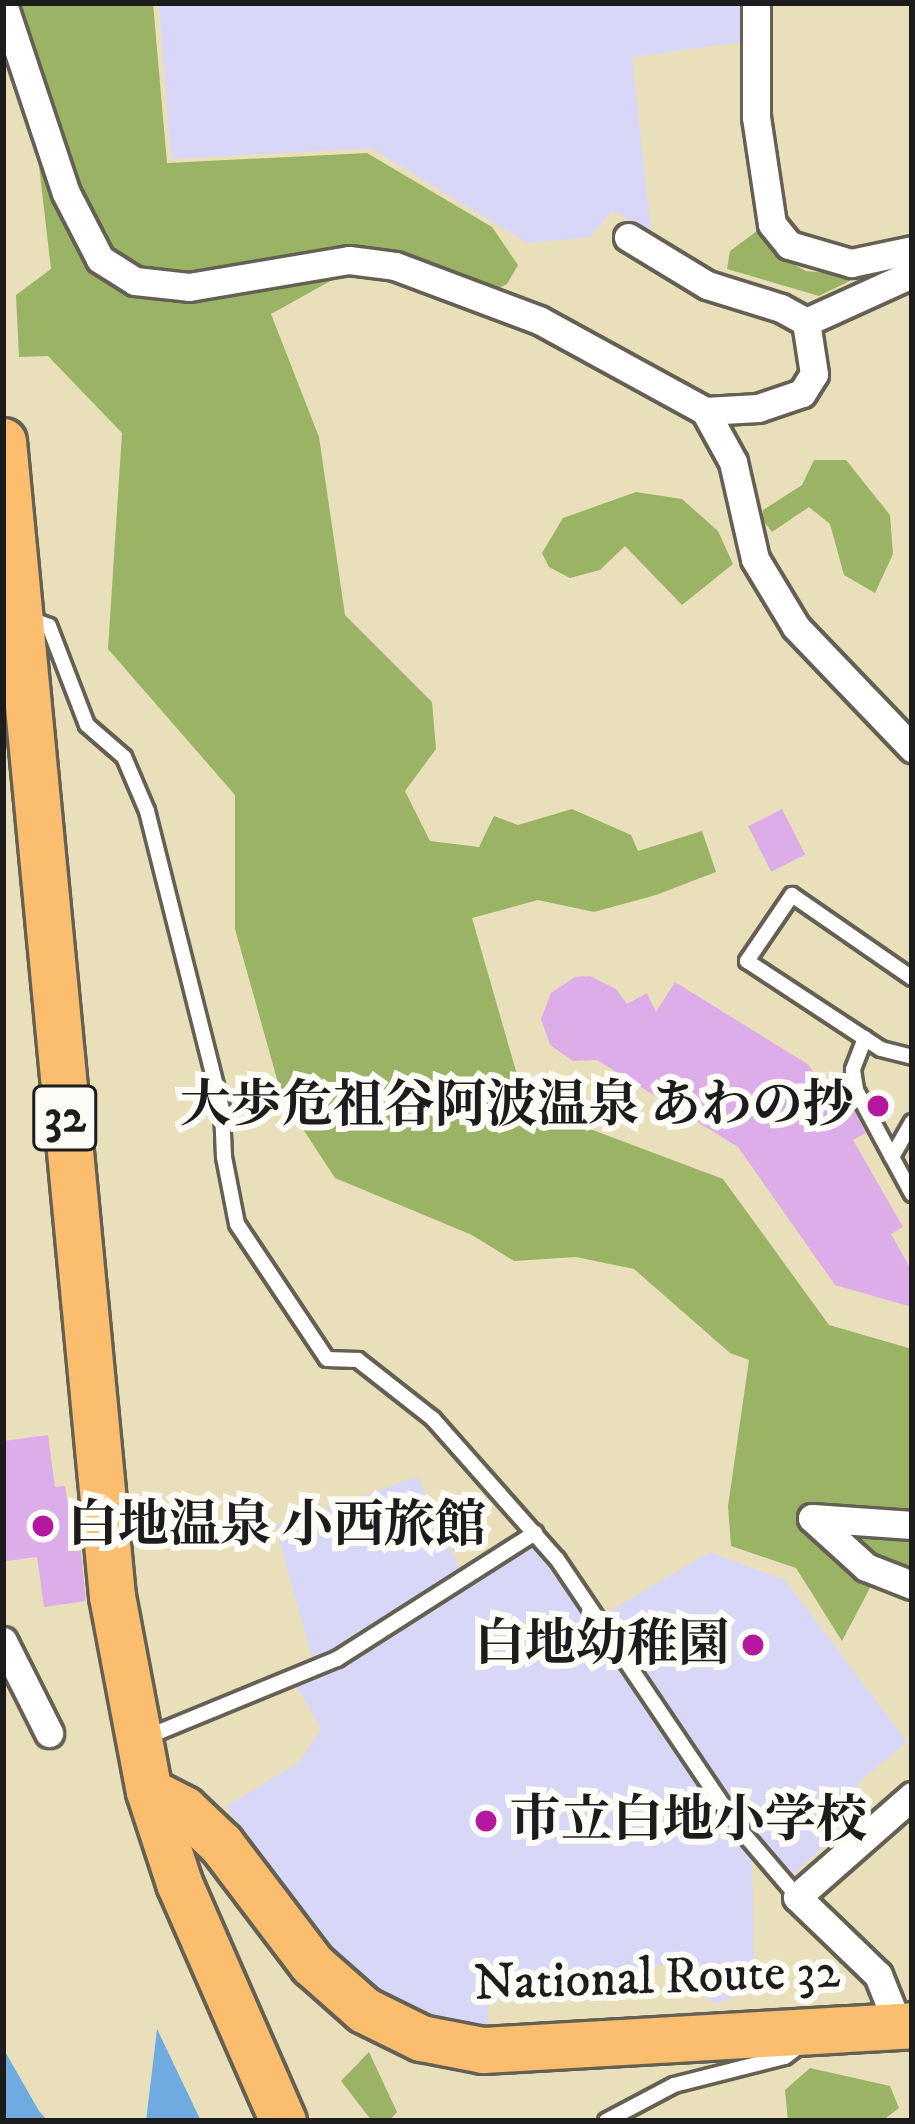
<!DOCTYPE html>
<meta charset="utf-8">
<style>
body{margin:0}
#map{position:relative;width:915px;height:2124px;overflow:hidden;background:#e9e0bb;font-family:"IM FELL DW Pica","Noto Serif JP",serif}
div>[style]{position:absolute}
.built>*{inset:0;background:#d8d7f8}
.forest>*{inset:0;background:#9ab365}
.water>*{inset:0;background:#6fabe1}
.building>*{inset:0;background:#ddade9;transform-origin:0 0}
.roads{filter:drop-shadow(3px 0 #646154) drop-shadow(-3px 0 #646154) drop-shadow(0 3px #646154) drop-shadow(0 -3px #646154)}
.service>*{height:14px;margin:-7px;padding:0 7px;transform-origin:7px;border-radius:7px;background:#fff}
.minor>*{height:27px;margin:-13.5px;padding:0 13.5px;transform-origin:13.5px;border-radius:13.5px;background:#fff}
.trunk>*{height:45px;margin:-22.5px;padding:0 22.5px;transform-origin:22.5px;border-radius:22.5px;background:#fbbe6e}
.dots>*{width:33px;height:33px;translate:-50% -50%;box-sizing:border-box;border:6px solid #fdfcf7;border-radius:50%}
span{translate:-50% -50%;white-space:nowrap;text-align:center;line-height:1.15;-webkit-text-stroke:12px #fdfcf7;paint-order:stroke}
.shield-label span{padding:3px 9px;background:#fdfcf7;border:3px solid;border-radius:9px;-webkit-text-stroke-width:0}
.shield-label{font-size:48px;color:#1c1c1c;font-weight:700}
.poi-label{font-size:51px;color:#1c1c1c;font-weight:700}
.right{translate:-100% -50%;text-align:right}
.left{translate:0 -50%;text-align:left}
.street-label{font-size:51px;color:#1c1c1c}
.frame{position:absolute;inset:0;border:6px solid #1c1c1c;pointer-events:none}
</style>
<div id="map">
<div class="built">
<div style="clip-path:polygon(159px 3px,741px 3px,742px 42px,632px 57px,651px 232px,612px 211px,590px 237px,527px 243px,371px 148px,171px 159px)"></div>
<div style="clip-path:polygon(418px 1477px,466px 1583px,534px 1542px,554px 1564px,752px 1857px,754px 1961px,737px 1996px,714px 2004px,704px 1995px,684px 1990px,668px 1964px,489px 2003px,487px 2036px,423px 2027px,327px 1956px,226px 1806px,299px 1762px,321px 1729px,297px 1687px,317px 1675px,275px 1525px)"></div>
<div style="clip-path:polygon(710px 1552px,785px 1580px,907px 1742px,856px 1785px,871px 1804px,793px 1874px,768px 1853px,606px 1613px)"></div>
</div>
<div class="forest">
<div style="clip-path:polygon(20px 3px,153px 3px,167px 163px,367px 153px,492px 227px,518px 265px,507px 284px,485px 295px,449px 271px,343px 274px,271px 314px,319px 437px,345px 615px,432px 702px,436px 749px,405px 791px,430px 841px,479px 847px,494px 816px,518px 825px,572px 809px,631px 835px,638px 851px,702px 831px,716px 872px,656px 895px,594px 912px,538px 900px,472px 918px,520px 1085px,582px 1126px,723px 1179px,829px 1325px,912px 1349px,912px 1592px,871px 1586px,842px 1641px,796px 1568px,731px 1546px,728px 1506px,749px 1360px,730px 1353px,634px 1269px,576px 1257px,514px 1261px,472px 1235px,335px 1178px,282px 1097px,235px 929px,235px 795px,108px 649px,122px 433px,48px 356px,19px 357px,16px 295px,51px 269px)"></div>
<div style="clip-path:polygon(761px 228px,782px 258px,806px 271px,860px 276px,819px 296px,727px 269px,730px 251px)"></div>
<div style="clip-path:polygon(814px 460px,846px 460px,890px 515px,893px 554px,875px 593px,844px 575px,830px 524px,809px 507px,772px 532px,762px 519px,763px 510px,802px 485px)"></div>
<div style="clip-path:polygon(636px 492px,682px 499px,718px 531px,733px 564px,682px 605px,625px 546px,600px 570px,570px 578px,549px 567px,542px 553px,563px 518px)"></div>
<div style="clip-path:polygon(369px 2052px,397px 2112px,389px 2121px,372px 2121px,341px 2081px)"></div>
<div style="clip-path:polygon(810px 2068px,890px 2086px,899px 2108px,882px 2121px,788px 2121px,785px 2090px)"></div>
</div>
<div class="water">
<div style="clip-path:polygon(157px 2029px,201px 2121px,146px 2121px)"></div>
<div style="clip-path:polygon(3px 2048px,39px 2111px,48px 2121px,3px 2121px)"></div>
</div>
<div class="building">
<div style="left:782px;top:809px;width:51px;height:38px;rotate:63deg"></div>
<div style="clip-path:polygon(590px 976px,616px 989px,627px 1004px,647px 993px,656px 1012px,675px 982px,809px 1065px,834px 1108px,849px 1100px,866px 1133px,853px 1140px,903px 1227px,891px 1234px,912px 1271px,912px 1307px,835px 1285px,738px 1147px,597px 1060px,573px 1061px,550px 1045px,541px 1019px,551px 993px,575px 977px)"></div>
<div style="clip-path:polygon(48px 1435px,55px 1487px,65px 1486px,68px 1504px,76px 1502px,86px 1601px,44px 1607px,37px 1557px,6px 1561px,3px 1441px)"></div>
</div>
<div class="roads">
<div class="service">
<div style="left:30px;top:619px;width:20px;rotate:20deg"></div>
<div style="left:49px;top:626px;width:106px;rotate:69deg"></div>
<div style="left:87px;top:725px;width:49px;rotate:40.9deg"></div>
<div style="left:124px;top:757px;width:59px;rotate:66.9deg"></div>
<div style="left:147px;top:811px;width:307px;rotate:75.9deg"></div>
<div style="left:222px;top:1109px;width:48px;rotate:87.6deg"></div>
<div style="left:224px;top:1157px;width:68px;rotate:79deg"></div>
<div style="left:237px;top:1224px;width:162px;rotate:56.3deg"></div>
<div style="left:327px;top:1359px;width:31px;rotate:2deg"></div>
<div style="left:358px;top:1360px;width:95px;rotate:38.2deg"></div>
<div style="left:433px;top:1419px;width:187px;rotate:48.5deg"></div>
<div style="left:557px;top:1559px;width:323px;rotate:56deg"></div>
<div style="left:738px;top:1827px;width:91px;rotate:49.5deg"></div>
<div style="left:912px;top:978px;width:146px;rotate:-145.3deg"></div>
<div style="left:792px;top:895px;width:80px;rotate:124.3deg"></div>
<div style="left:747px;top:961px;width:160px;rotate:33.3deg"></div>
<div style="left:881px;top:1049px;width:32px;rotate:14deg"></div>
<div style="left:865px;top:1038px;width:34px;rotate:111deg"></div>
<div style="left:853px;top:1070px;width:20px;rotate:81deg"></div>
<div style="left:856px;top:1090px;width:76px;rotate:61.8deg"></div>
<div style="left:912px;top:1122px;width:40px;rotate:119.7deg"></div>
<div style="left:892px;top:1157px;width:42px;rotate:61.6deg"></div>
<div style="left:149px;top:1736px;width:203px;rotate:-22.3deg"></div>
<div style="left:337px;top:1659px;width:235px;rotate:-32.5deg"></div>
<div style="left:606px;top:2121px;width:77px;rotate:-27.9deg"></div>
<div style="left:674px;top:2085px;width:114px;rotate:-14.2deg"></div>
<div style="left:785px;top:2057px;width:18px;rotate:-38deg"></div>
</div>
<div class="minor">
<div style="left:756px;top:3px;width:114px;rotate:90deg"></div>
<div style="left:756px;top:117px;width:108px;rotate:81.5deg"></div>
<div style="left:772px;top:224px;width:27px;rotate:51deg"></div>
<div style="left:789px;top:245px;width:65px;rotate:16.2deg"></div>
<div style="left:851px;top:263px;width:62px;rotate:-12deg"></div>
<div style="left:3px;top:4px;width:199px;rotate:71.6deg"></div>
<div style="left:66px;top:193px;width:74px;rotate:62.7deg"></div>
<div style="left:100px;top:259px;width:41px;rotate:32.2deg"></div>
<div style="left:135px;top:281px;width:54px;rotate:6.3deg"></div>
<div style="left:189px;top:287px;width:162px;rotate:-9.6deg"></div>
<div style="left:349px;top:260px;width:46px;rotate:7.4deg"></div>
<div style="left:395px;top:266px;width:154px;rotate:20.6deg"></div>
<div style="left:539px;top:320px;width:189px;rotate:28.7deg"></div>
<div style="left:705px;top:411px;width:53px;rotate:-3.2deg"></div>
<div style="left:758px;top:408px;width:46px;rotate:-18.8deg"></div>
<div style="left:802px;top:393px;width:22px;rotate:-58deg"></div>
<div style="left:814px;top:374px;width:53px;rotate:-98.7deg"></div>
<div style="left:628px;top:237px;width:92px;rotate:31.3deg"></div>
<div style="left:707px;top:285px;width:77px;rotate:17.3deg"></div>
<div style="left:781px;top:308px;width:29px;rotate:29deg"></div>
<div style="left:806px;top:322px;width:116px;rotate:-24.4deg"></div>
<div style="left:705px;top:411px;width:58px;rotate:61.2deg"></div>
<div style="left:733px;top:462px;width:99px;rotate:77.2deg"></div>
<div style="left:755px;top:559px;width:79px;rotate:58.9deg"></div>
<div style="left:796px;top:627px;width:168px;rotate:46.2deg"></div>
<div style="left:912px;top:1525px;width:100px;rotate:-176deg"></div>
<div style="left:812px;top:1518px;width:73px;rotate:42.2deg"></div>
<div style="left:866px;top:1567px;width:49px;rotate:21.4deg"></div>
<div style="left:3px;top:1641px;width:103px;rotate:63.4deg"></div>
<div style="left:898px;top:2025px;width:54px;rotate:-111.8deg"></div>
<div style="left:878px;top:1975px;width:112px;rotate:-136.1deg"></div>
<div style="left:797px;top:1897px;width:153px;rotate:-41.3deg"></div>
</div>
<div class="trunk">
<div style="left:3px;top:441px;width:1160px;rotate:84.61deg"></div>
<div style="left:112px;top:1596px;width:198px;rotate:79.3deg"></div>
<div style="left:149px;top:1791px;width:97px;rotate:71.9deg"></div>
<div style="left:179px;top:1883px;width:260px;rotate:66.4deg"></div>
<div style="left:149px;top:1791px;width:39px;rotate:27deg"></div>
<div style="left:184px;top:1809px;width:51px;rotate:43.4deg"></div>
<div style="left:221px;top:1844px;width:151px;rotate:52.8deg"></div>
<div style="left:312px;top:1964px;width:69px;rotate:41.5deg"></div>
<div style="left:364px;top:2010px;width:64px;rotate:26.2deg"></div>
<div style="left:421px;top:2038px;width:63px;rotate:11deg"></div>
<div style="left:483px;top:2050px;width:430px;rotate:-3.3deg"></div>
</div>
</div>
<div class="dots">
<div style="left:878px;top:1106px;background:#b5179e"></div>
<div style="left:43px;top:1526px;background:#b5179e"></div>
<div style="left:753px;top:1645px;background:#b5179e"></div>
<div style="left:486px;top:1821px;background:#b5179e"></div>
</div>
<div class="shield-label">
<span style="left:65px;top:1118px">32</span>
</div>
<div class="poi-label">
<span class="right" style="left:854px;top:1106px">大歩危祖谷阿波温泉 あわの抄</span>
<span class="left" style="left:67px;top:1526px">白地温泉 小西旅館</span>
<span class="right" style="left:729px;top:1645px">白地幼稚園</span>
<span class="left" style="left:510px;top:1821px">市立白地小学校</span>
</div>
<div class="street-label">
<span style="left:657px;top:1978px;rotate:-2deg">National Route 32</span>
</div>
<div class="frame"></div>
</div>
